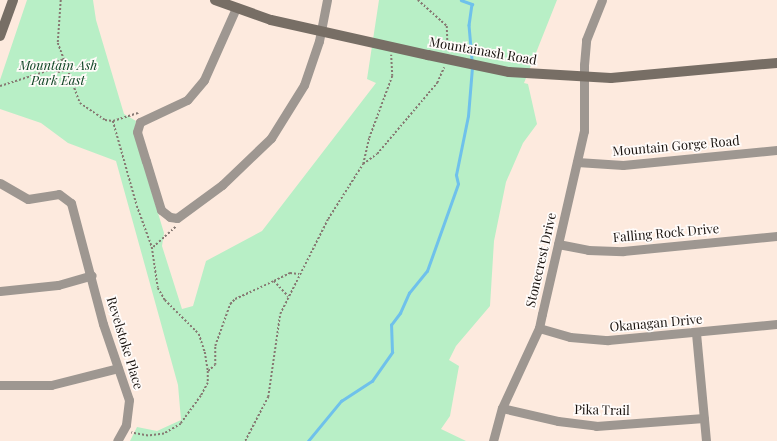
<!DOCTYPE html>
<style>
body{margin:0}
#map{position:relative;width:777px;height:441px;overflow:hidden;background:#fdeade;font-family:"Playfair Display",serif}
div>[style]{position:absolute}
.green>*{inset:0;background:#b8efc6}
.stream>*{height:2.5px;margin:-1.25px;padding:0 1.25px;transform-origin:1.25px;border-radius:1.25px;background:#6fc1eb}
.path>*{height:1.5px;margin-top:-0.75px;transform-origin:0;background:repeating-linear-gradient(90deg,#867972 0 2px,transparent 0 4px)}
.street>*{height:9px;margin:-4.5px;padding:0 4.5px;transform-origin:4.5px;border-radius:4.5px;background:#9e9791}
.secondary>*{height:10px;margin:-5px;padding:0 5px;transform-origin:5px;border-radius:5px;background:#776e65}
.secondary-bridge>*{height:10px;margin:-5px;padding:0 5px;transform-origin:5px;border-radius:5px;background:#776e65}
span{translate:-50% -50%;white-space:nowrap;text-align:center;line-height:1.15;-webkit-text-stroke:3.5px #fffbf9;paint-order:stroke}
.street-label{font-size:13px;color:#18120e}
.park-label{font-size:13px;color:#0f4424;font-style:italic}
</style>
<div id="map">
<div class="green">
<div style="clip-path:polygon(27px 0,93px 0,96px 20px,124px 114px,136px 121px,134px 133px,164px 233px,162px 246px,182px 309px,193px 306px,206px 261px,262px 231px,376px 83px,367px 79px,379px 0,557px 0,524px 83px,528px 84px,537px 124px,523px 143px,506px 182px,494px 241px,490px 306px,456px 346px,449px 360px,459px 366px,450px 416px,441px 429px,466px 441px,130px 441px,137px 427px,157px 431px,181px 420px,178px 385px,116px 161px,68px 143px,41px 123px,0 109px,0 80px)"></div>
</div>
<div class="stream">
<div style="left:461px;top:0;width:12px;rotate:20deg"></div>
<div style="left:472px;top:4px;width:21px;rotate:98deg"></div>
<div style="left:469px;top:25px;width:37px;rotate:85deg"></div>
<div style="left:308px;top:441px;width:52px;rotate:-50.5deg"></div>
<div style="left:341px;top:401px;width:37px;rotate:-33deg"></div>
<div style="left:372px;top:381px;width:35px;rotate:-55deg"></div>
<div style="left:392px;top:352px;width:27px;rotate:-92deg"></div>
<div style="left:391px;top:325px;width:15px;rotate:-53deg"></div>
<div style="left:400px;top:313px;width:22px;rotate:-66deg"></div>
<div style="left:409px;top:293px;width:28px;rotate:-51deg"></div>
<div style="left:427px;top:271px;width:92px;rotate:-70.4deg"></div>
<div style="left:458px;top:184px;width:9px;rotate:-103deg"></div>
<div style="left:456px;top:175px;width:60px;rotate:-78.5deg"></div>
<div style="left:468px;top:116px;width:49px;rotate:-85.3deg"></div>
</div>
<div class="path">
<div style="left:61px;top:0;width:43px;rotate:94deg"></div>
<div style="left:58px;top:43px;width:64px;rotate:69.9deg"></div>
<div style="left:80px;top:103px;width:30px;rotate:34deg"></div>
<div style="left:105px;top:120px;width:8px;rotate:7deg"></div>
<div style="left:113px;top:121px;width:26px;rotate:-18deg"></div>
<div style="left:138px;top:113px;width:1px;rotate:90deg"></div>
<div style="left:418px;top:0;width:39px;rotate:42deg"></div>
<div style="left:447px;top:26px;width:23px;rotate:88deg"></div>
<div style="left:53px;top:69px;width:8px;rotate:-60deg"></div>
<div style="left:57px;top:62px;width:8px;rotate:-23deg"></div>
<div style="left:0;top:86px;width:56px;rotate:-17.8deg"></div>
<div style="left:53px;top:69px;width:6px;rotate:31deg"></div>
<div style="left:58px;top:72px;width:10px;rotate:-11deg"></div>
<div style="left:113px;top:121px;width:88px;rotate:74.2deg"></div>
<div style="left:137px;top:206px;width:44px;rotate:69.9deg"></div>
<div style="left:152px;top:247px;width:41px;rotate:81.7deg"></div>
<div style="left:158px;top:288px;width:14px;rotate:60deg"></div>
<div style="left:165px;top:300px;width:48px;rotate:45deg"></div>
<div style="left:199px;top:334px;width:19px;rotate:72deg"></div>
<div style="left:205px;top:352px;width:19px;rotate:81deg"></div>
<div style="left:208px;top:371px;width:12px;rotate:90deg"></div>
<div style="left:208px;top:383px;width:15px;rotate:118deg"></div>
<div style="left:201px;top:396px;width:34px;rotate:126deg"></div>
<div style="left:181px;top:424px;width:20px;rotate:150deg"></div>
<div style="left:164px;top:434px;width:16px;rotate:173deg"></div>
<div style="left:148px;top:436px;width:17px;rotate:-170deg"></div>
<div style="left:363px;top:164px;width:27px;rotate:-77deg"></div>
<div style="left:369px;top:138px;width:66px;rotate:-69.6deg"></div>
<div style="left:392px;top:76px;width:21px;rotate:-93deg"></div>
<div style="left:153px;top:247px;width:31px;rotate:-42deg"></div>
<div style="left:274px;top:281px;width:21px;rotate:47deg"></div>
<div style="left:208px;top:371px;width:9px;rotate:-41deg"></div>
<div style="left:215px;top:365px;width:19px;rotate:-90deg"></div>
<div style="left:215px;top:346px;width:45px;rotate:-70.3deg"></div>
<div style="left:230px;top:304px;width:7px;rotate:-45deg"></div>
<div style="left:235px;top:299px;width:43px;rotate:-24.8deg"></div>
<div style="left:274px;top:281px;width:18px;rotate:-27deg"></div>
<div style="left:290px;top:273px;width:9px;rotate:6deg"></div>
<div style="left:245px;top:441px;width:50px;rotate:-62.4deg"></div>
<div style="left:268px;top:397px;width:84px;rotate:-81.8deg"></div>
<div style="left:280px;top:314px;width:106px;rotate:-63.2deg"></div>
<div style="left:328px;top:219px;width:65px;rotate:-57.5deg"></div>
<div style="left:363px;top:164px;width:17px;rotate:-36deg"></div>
<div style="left:377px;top:154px;width:93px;rotate:-49.8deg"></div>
<div style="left:437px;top:83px;width:17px;rotate:-66deg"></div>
</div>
<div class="street">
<div style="left:236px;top:8px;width:79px;rotate:114deg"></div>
<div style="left:204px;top:80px;width:26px;rotate:130deg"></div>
<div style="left:187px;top:100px;width:52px;rotate:154.9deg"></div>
<div style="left:140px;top:122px;width:10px;rotate:107deg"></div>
<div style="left:137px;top:132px;width:30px;rotate:73deg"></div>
<div style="left:146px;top:161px;width:51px;rotate:73deg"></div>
<div style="left:161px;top:210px;width:11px;rotate:38deg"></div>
<div style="left:170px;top:217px;width:7px;rotate:8deg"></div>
<div style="left:177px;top:218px;width:56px;rotate:-36.3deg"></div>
<div style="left:222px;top:185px;width:68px;rotate:-43.8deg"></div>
<div style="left:271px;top:138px;width:62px;rotate:-58.1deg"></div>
<div style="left:304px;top:85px;width:46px;rotate:-71.2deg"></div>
<div style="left:319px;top:41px;width:42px;rotate:-79deg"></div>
<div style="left:577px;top:162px;width:46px;rotate:3.7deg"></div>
<div style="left:623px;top:165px;width:155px;rotate:-5.6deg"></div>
<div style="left:0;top:183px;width:32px;rotate:30deg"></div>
<div style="left:28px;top:199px;width:31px;rotate:-9deg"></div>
<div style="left:59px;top:194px;width:15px;rotate:37deg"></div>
<div style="left:71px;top:203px;width:125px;rotate:75.2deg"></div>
<div style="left:103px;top:324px;width:80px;rotate:71.1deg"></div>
<div style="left:129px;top:400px;width:25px;rotate:97deg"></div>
<div style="left:126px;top:425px;width:18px;rotate:119deg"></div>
<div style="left:558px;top:244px;width:31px;rotate:11deg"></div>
<div style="left:588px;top:250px;width:35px;rotate:2deg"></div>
<div style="left:623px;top:251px;width:155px;rotate:-5.6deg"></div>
<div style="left:0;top:291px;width:58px;rotate:-5.9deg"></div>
<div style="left:58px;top:285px;width:35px;rotate:-16deg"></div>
<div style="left:539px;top:328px;width:32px;rotate:16deg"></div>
<div style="left:570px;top:337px;width:38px;rotate:5deg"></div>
<div style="left:608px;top:340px;width:170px;rotate:-5.4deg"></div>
<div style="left:696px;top:333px;width:108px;rotate:84.7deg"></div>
<div style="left:0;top:385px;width:51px"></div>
<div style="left:51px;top:385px;width:69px;rotate:-14.2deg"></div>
<div style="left:502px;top:408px;width:57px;rotate:13.1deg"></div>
<div style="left:558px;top:421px;width:38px;rotate:7deg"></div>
<div style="left:596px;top:426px;width:108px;rotate:-4.2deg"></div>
<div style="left:493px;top:441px;width:34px;rotate:-75deg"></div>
<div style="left:502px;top:408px;width:88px;rotate:-65.2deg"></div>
<div style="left:539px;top:328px;width:14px;rotate:-78deg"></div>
<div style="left:542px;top:314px;width:188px;rotate:-77.1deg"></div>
<div style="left:584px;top:131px;width:66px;rotate:-90deg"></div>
<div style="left:584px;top:65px;width:25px;rotate:-85deg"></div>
<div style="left:586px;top:40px;width:43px;rotate:-68.2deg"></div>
</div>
<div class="secondary">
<div style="left:215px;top:0;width:59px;rotate:19.7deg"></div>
<div style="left:271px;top:20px;width:161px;rotate:12.6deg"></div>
<div style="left:0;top:36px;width:38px;rotate:-70deg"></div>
<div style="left:509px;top:72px;width:102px;rotate:3.4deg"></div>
<div style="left:611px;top:78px;width:167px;rotate:-5.2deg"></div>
</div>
<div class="secondary-bridge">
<div style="left:428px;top:55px;width:83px;rotate:11.9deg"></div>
</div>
<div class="street-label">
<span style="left:483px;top:51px;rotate:10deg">Mountainash Road</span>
<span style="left:676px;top:146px;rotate:-5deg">Mountain Gorge Road</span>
<span style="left:666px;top:233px;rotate:-5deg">Falling Rock Drive</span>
<span style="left:541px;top:260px;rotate:-77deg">Stonecrest Drive</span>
<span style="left:656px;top:323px;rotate:-5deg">Okanagan Drive</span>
<span style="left:125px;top:343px;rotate:73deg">Revelstoke Place</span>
<span style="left:602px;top:410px;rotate:1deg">Pika Trail</span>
</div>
<div class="park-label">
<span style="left:58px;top:73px">Mountain Ash<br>Park East</span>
</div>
</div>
